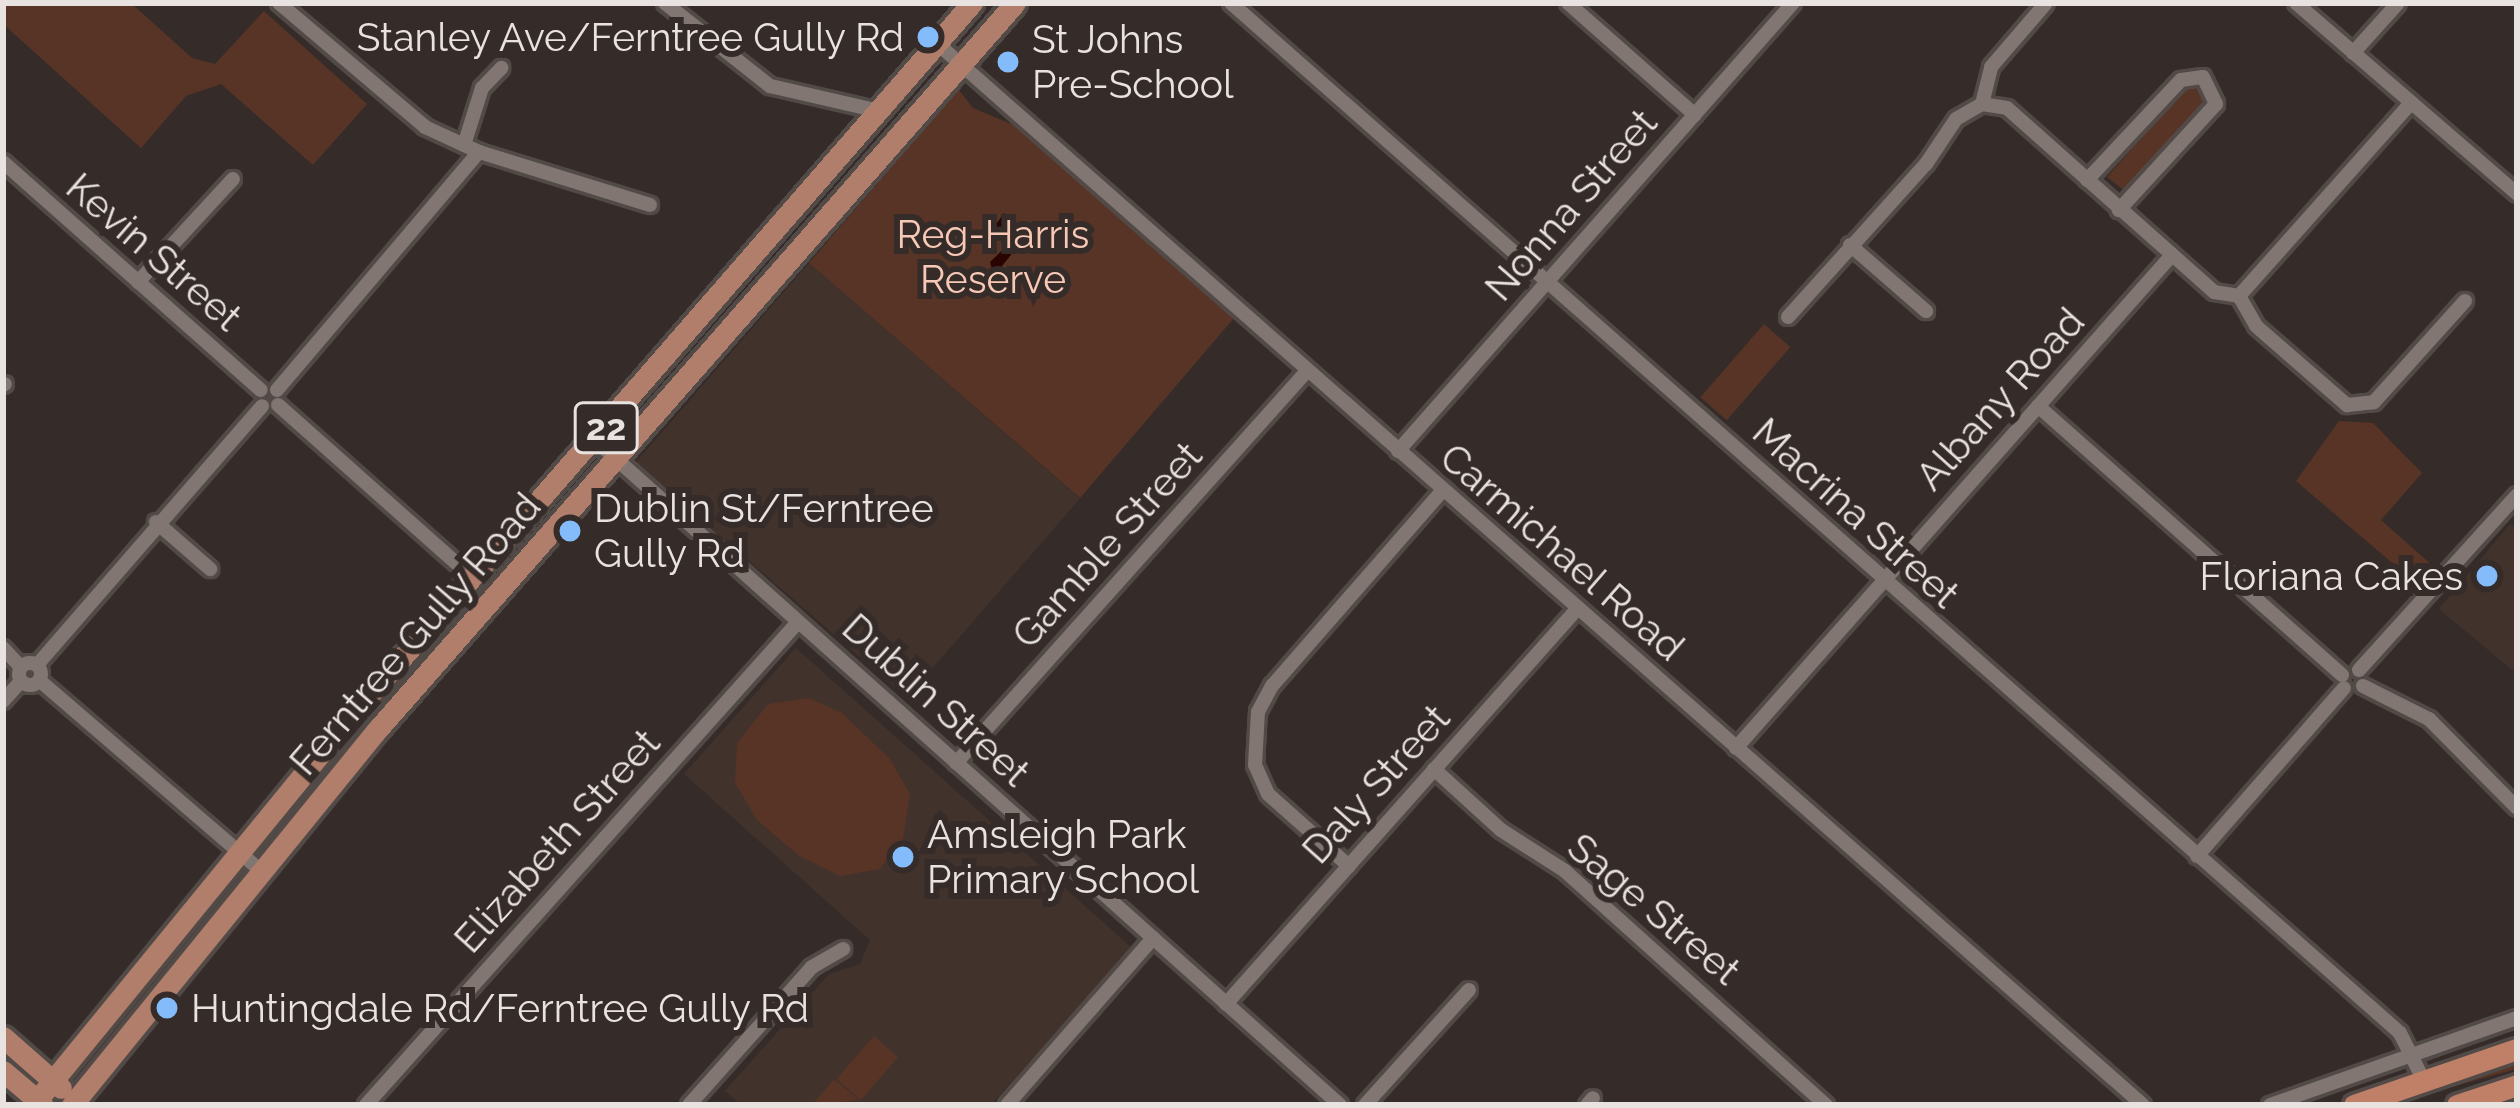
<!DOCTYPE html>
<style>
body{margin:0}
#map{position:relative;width:2520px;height:1108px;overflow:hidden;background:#352c29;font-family:Raleway,sans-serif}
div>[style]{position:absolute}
.built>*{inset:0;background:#42322c;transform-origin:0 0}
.green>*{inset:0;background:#573426;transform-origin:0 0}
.water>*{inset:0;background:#2a0400}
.roads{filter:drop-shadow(3px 0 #524a47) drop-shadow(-3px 0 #524a47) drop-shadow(0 3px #524a47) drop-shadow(0 -3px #524a47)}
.minor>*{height:14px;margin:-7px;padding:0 7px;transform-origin:7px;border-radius:7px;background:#817672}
.minor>.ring{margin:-7px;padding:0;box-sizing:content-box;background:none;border:14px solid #817672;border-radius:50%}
.primary>*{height:21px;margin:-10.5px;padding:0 10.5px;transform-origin:10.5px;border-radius:10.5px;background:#b07e6a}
.trunk>*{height:21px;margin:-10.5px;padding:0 10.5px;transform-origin:10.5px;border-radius:10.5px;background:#c08068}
.dots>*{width:33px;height:33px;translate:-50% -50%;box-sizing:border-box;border:6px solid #352c29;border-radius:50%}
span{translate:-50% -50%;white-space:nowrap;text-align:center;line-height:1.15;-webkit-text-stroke:12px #352c29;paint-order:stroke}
.shield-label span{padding:3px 9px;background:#352c29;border:3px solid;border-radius:9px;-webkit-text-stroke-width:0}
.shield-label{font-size:36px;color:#e8e2e0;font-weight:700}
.poi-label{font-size:39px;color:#e8e2e0}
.right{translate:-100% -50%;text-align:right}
.left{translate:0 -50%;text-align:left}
.street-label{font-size:39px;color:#e8e2e0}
.park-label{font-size:39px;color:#f8c8b6}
.frame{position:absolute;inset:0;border:6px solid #e8e2e0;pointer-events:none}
</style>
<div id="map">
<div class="built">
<div style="left:809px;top:263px;width:359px;height:264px;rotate:41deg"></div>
<div style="clip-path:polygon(2510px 524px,2517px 529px,2517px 674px,2439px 609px)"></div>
<div style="clip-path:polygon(796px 648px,1132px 948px,991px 1105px,741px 1105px,725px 1091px,829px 974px,860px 964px,870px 940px,684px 774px)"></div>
</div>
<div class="green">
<div style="clip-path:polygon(3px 3px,131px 3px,192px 58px,215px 64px,264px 11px,367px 104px,313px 165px,221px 84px,186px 96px,141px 148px,3px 24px)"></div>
<div style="clip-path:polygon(2192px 81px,2202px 82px,2209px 103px,2126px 192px,2107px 177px)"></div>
<div style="clip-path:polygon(958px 89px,973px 108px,1047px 139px,1240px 311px,1080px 498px,809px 263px)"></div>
<div style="left:1764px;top:324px;width:35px;height:97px;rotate:41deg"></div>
<div style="clip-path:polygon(2339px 421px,2373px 423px,2422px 473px,2381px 520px,2433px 566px,2417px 584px,2296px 481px)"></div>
<div style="clip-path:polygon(809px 698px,842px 713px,890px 759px,910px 794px,903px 839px,880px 869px,840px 876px,798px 855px,757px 820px,735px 783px,737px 743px,768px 704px)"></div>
<div style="left:874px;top:1036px;width:32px;height:57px;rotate:41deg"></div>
<div style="clip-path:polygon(2517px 1060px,2517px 1069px,2385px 1105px)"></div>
<div style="clip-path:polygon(834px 1079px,859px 1100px,812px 1105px)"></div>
</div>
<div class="water">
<div style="clip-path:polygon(1004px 213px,1027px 235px,994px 276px,990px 262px,1012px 241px,992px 230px)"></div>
</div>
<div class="roads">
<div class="minor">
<div style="left:279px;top:3px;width:192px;rotate:40.3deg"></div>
<div style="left:425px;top:127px;width:60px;rotate:24.8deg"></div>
<div style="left:479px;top:152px;width:179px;rotate:17.2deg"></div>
<div style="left:665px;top:3px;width:134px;rotate:38.3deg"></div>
<div style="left:770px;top:86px;width:112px;rotate:12.9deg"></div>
<div style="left:1231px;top:3px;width:1558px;rotate:41.38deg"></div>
<div style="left:2400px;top:1033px;width:54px;rotate:63.4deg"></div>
<div style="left:1568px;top:3px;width:169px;rotate:41.4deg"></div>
<div style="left:2296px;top:3px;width:292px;rotate:40.8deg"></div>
<div style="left:939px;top:45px;width:1604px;rotate:41.36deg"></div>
<div style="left:2353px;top:53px;width:67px;rotate:-48deg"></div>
<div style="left:1982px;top:104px;width:25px;rotate:9deg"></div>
<div style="left:2007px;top:108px;width:277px;rotate:41.6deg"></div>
<div style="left:2214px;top:292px;width:25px;rotate:9deg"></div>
<div style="left:2239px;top:296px;width:34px;rotate:60deg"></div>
<div style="left:2256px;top:326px;width:121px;rotate:41deg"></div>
<div style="left:2347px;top:405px;width:27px;rotate:-6deg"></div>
<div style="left:2374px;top:402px;width:136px;rotate:-48deg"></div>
<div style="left:464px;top:145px;width:60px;rotate:-72.5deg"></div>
<div style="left:482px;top:88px;width:28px;rotate:-46deg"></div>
<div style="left:3px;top:162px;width:344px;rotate:41.5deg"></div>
<div style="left:2087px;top:180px;width:137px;rotate:-46.8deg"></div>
<div style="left:2181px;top:80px;width:22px;rotate:-8deg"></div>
<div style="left:2203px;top:77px;width:30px;rotate:64deg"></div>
<div style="left:2216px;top:104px;width:144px;rotate:132.5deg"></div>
<div style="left:1850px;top:245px;width:101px;rotate:41deg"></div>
<div style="left:138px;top:282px;width:140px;rotate:-47.3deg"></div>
<div style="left:2239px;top:296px;width:259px;rotate:-48.3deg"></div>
<div style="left:1788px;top:317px;width:206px;rotate:-48deg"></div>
<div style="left:1926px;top:164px;width:54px;rotate:-56.3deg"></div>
<div style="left:1956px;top:119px;width:30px;rotate:-30deg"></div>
<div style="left:1982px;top:104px;width:38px;rotate:-76deg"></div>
<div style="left:1991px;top:67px;width:84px;rotate:-49.3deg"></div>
<div style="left:3px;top:385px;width:2px;rotate:-27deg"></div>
<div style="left:277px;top:390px;width:312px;rotate:-49.7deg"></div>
<div style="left:278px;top:405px;width:262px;rotate:41.6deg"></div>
<div style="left:2038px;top:406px;width:406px;rotate:41.5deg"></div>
<div style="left:595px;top:440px;width:999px;rotate:41.75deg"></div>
<div style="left:1398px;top:451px;width:597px;rotate:-48.6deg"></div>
<div style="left:156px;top:522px;width:72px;rotate:41deg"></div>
<div style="left:3px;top:648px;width:26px;rotate:47deg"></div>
<div class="ring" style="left:19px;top:663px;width:8px;height:8px"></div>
<div style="left:37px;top:665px;width:343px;rotate:-49deg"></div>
<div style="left:2359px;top:670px;width:236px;rotate:-47.9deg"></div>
<div style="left:39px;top:680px;width:293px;rotate:40.7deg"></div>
<div style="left:2363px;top:686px;width:74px;rotate:26.6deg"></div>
<div style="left:2429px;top:719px;width:125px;rotate:45.3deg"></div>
<div style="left:3px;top:701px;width:27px;rotate:-48deg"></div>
<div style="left:1736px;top:748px;width:657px;rotate:-48.52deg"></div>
<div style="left:956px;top:763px;width:526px;rotate:-48.16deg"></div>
<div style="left:1434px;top:769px;width:91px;rotate:42.3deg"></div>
<div style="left:1501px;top:830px;width:76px;rotate:32.6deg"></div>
<div style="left:1565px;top:871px;width:351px;rotate:41.9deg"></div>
<div style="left:2197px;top:856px;width:223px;rotate:-48.8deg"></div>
<div style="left:1349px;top:866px;width:108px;rotate:-138.4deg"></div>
<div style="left:1268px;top:794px;width:32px;rotate:-114deg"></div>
<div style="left:1255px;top:765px;width:53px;rotate:-86.8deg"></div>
<div style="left:1258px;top:712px;width:30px;rotate:-62deg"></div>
<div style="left:1272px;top:686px;width:260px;rotate:-48.9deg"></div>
<div style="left:1226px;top:1004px;width:528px;rotate:-48.38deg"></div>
<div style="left:366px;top:1105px;width:648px;rotate:-48.19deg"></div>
<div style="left:689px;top:1105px;width:185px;rotate:-48.3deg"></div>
<div style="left:812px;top:967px;width:36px;rotate:-30deg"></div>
<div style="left:1007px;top:1105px;width:222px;rotate:-48.8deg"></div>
<div style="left:1365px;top:1105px;width:155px;rotate:-47.9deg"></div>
<div style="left:1587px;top:1105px;width:9px;rotate:-49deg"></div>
<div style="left:2270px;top:1105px;width:262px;rotate:-19.4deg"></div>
</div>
<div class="primary">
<div style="left:3px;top:1037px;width:77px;rotate:41.3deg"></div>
<div style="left:3px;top:1071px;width:52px;rotate:40.4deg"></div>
<div style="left:33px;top:1105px;width:502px;rotate:-50.73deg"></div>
<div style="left:351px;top:716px;width:946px;rotate:-48.95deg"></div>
<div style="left:72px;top:1105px;width:483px;rotate:-50.9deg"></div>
<div style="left:377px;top:730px;width:967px;rotate:-48.73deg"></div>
</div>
<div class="trunk">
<div style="left:2354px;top:1105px;width:172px;rotate:-19deg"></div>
<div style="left:2457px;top:1105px;width:63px;rotate:-18.4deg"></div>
</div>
</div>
<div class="dots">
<div style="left:928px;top:37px;background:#84bcfb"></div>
<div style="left:1008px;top:62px;background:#84bcfb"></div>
<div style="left:570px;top:531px;background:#84bcfb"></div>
<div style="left:2487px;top:576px;background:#84bcfb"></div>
<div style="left:903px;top:857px;background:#84bcfb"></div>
<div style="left:167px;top:1008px;background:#84bcfb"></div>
</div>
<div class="shield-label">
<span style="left:606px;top:428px">22</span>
</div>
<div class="poi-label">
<span class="right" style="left:904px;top:37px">Stanley Ave/Ferntree Gully Rd</span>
<span class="left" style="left:1032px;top:62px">St Johns<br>Pre-School</span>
<span class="left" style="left:594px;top:531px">Dublin St/Ferntree<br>Gully Rd</span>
<span class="right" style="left:2463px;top:576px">Floriana Cakes</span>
<span class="left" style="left:927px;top:857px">Amsleigh Park<br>Primary School</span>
<span class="left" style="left:191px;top:1008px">Huntingdale Rd/Ferntree Gully Rd</span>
</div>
<div class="street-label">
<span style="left:1571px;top:205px;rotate:-49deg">Nonna Street</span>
<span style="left:154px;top:252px;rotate:41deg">Kevin Street</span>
<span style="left:2000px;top:399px;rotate:-48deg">Albany Road</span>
<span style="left:1856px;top:513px;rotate:42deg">Macrina Street</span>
<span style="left:1107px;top:545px;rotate:-48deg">Gamble Street</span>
<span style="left:1562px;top:552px;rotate:41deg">Carmichael Road</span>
<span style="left:415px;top:634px;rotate:-49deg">Ferntree Gully Road</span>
<span style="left:936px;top:700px;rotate:42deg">Dublin Street</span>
<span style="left:1376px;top:784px;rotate:-48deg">Daly Street</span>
<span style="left:557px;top:841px;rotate:-48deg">Elizabeth Street</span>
<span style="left:1654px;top:909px;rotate:40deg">Sage Street</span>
</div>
<div class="park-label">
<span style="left:993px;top:257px">Reg-Harris<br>Reserve</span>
</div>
<div class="frame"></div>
</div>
